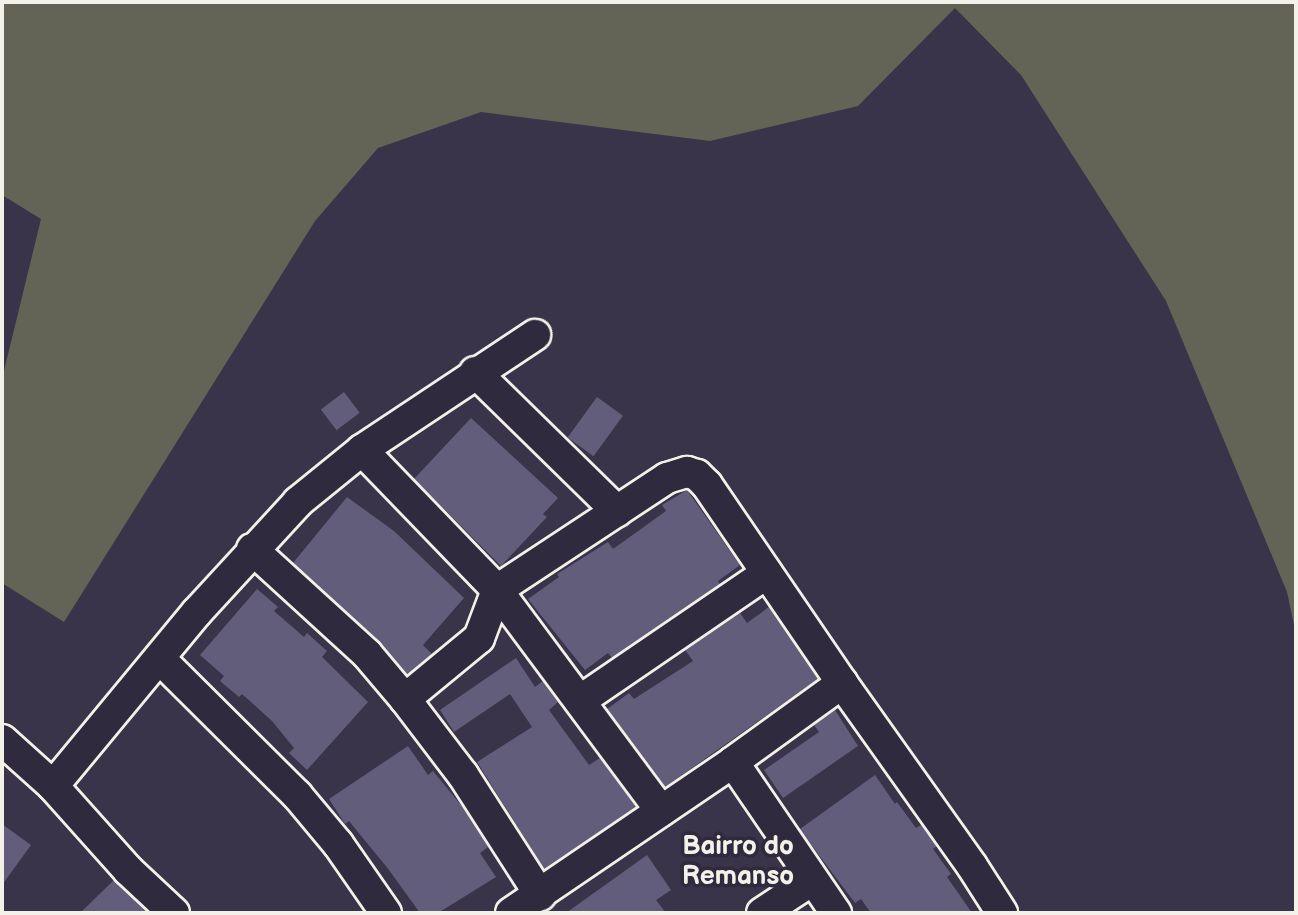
<!DOCTYPE html>
<style>
body{margin:0}
#map{position:relative;width:1298px;height:915px;overflow:hidden;background:#393449;font-family:"Balsamiq Sans",sans-serif}
div>[style]{position:absolute}
.green>*{inset:0;background:#636456}
.building>*{inset:0;background:#625d7b;transform-origin:0 0}
.roads{filter:drop-shadow(2px 0 #f4f1e8) drop-shadow(-2px 0 #f4f1e8) drop-shadow(0 2px #f4f1e8) drop-shadow(0 -2px #f4f1e8)}
.minor>*{height:30px;margin:-15px;padding:0 15px;transform-origin:15px;border-radius:15px;background:#2f2a3d}
span{translate:-50% -50%;white-space:nowrap;text-align:center;line-height:1.15;-webkit-text-stroke:7px #2f2a3d;paint-order:stroke}
.neighbourhood-label{font-size:26px;color:#f4f1e8;font-weight:700}
.frame{position:absolute;inset:0;border:4px solid #f4f1e8;pointer-events:none}
</style>
<div id="map">
<div class="green">
<div style="clip-path:polygon(2px 2px,1296px 2px,1296px 634px,1287px 592px,1166px 301px,1021px 75px,955px 8px,858px 106px,710px 141px,481px 112px,378px 148px,315px 221px,64px 622px,2px 583px,2px 379px,41px 219px,2px 195px)"></div>
</div>
<div class="building">
<div style="left:344px;top:392px;width:26px;height:29px;rotate:53deg"></div>
<div style="left:597px;top:397px;width:32px;height:50px;rotate:36deg"></div>
<div style="clip-path:polygon(471px 418px,558px 498px,543px 514px,547px 517px,501px 566px,414px 479px)"></div>
<div style="clip-path:polygon(687px 490px,740px 565px,718px 581px,720px 584px,612px 658px,608px 653px,585px 670px,528px 599px,559px 577px,557px 574px,608px 542px,613px 549px,666px 511px,662px 505px)"></div>
<div style="clip-path:polygon(347px 497px,394px 531px,464px 598px,423px 645px,432px 654px,407px 675px,379px 641px,293px 563px)"></div>
<div style="clip-path:polygon(257px 589px,278px 607px,274px 611px,304px 637px,307px 633px,327px 651px,322px 657px,368px 702px,307px 770px,289px 753px,294px 748px,272px 721px,242px 694px,239px 697px,220px 681px,224px 676px,200px 655px)"></div>
<div style="clip-path:polygon(769px 607px,818px 679px,665px 787px,607px 709px,629px 693px,634px 699px,693px 661px,685px 650px,740px 613px,747px 623px)"></div>
<div style="clip-path:polygon(516px 658px,535px 687px,543px 681px,558px 702px,549px 710px,589px 765px,600px 758px,636px 807px,544px 869px,477px 762px,532px 727px,510px 694px,454px 732px,440px 710px)"></div>
<div style="clip-path:polygon(835px 710px,858px 746px,783px 798px,764px 770px,819px 732px,814px 725px)"></div>
<div style="clip-path:polygon(408px 746px,428px 775px,433px 771px,465px 810px,488px 847px,480px 853px,496px 877px,438px 913px,420px 913px,389px 870px,349px 821px,345px 824px,329px 799px)"></div>
<div style="clip-path:polygon(875px 775px,895px 804px,897px 802px,916px 828px,921px 825px,937px 846px,933px 849px,951px 874px,947px 877px,972px 913px,871px 913px,861px 899px,855px 903px,806px 838px,800px 829px)"></div>
<div style="clip-path:polygon(2px 824px,31px 845px,2px 885px)"></div>
<div style="clip-path:polygon(647px 855px,671px 890px,656px 900px,666px 913px,566px 913px)"></div>
<div style="clip-path:polygon(114px 880px,116px 883px,149px 913px,80px 913px)"></div>
</div>
<div class="roads">
<div class="minor">
<div style="left:475px;top:372px;width:199px;rotate:44.4deg"></div>
<div style="left:362px;top:450px;width:194px;rotate:46deg"></div>
<div style="left:497px;top:590px;width:275px;rotate:53.4deg"></div>
<div style="left:252px;top:549px;width:156px;rotate:42.4deg"></div>
<div style="left:367px;top:654px;width:59px;rotate:49.8deg"></div>
<div style="left:405px;top:699px;width:96px;rotate:52.7deg"></div>
<div style="left:463px;top:775px;width:143px;rotate:57.3deg"></div>
<div style="left:160px;top:659px;width:193px;rotate:44.8deg"></div>
<div style="left:297px;top:795px;width:64px;rotate:50.1deg"></div>
<div style="left:338px;top:844px;width:84px;rotate:55.2deg"></div>
<div style="left:405px;top:699px;width:96px;rotate:-39.5deg"></div>
<div style="left:479px;top:638px;width:51px;rotate:-69.4deg"></div>
<div style="left:497px;top:590px;width:204px;rotate:-33.4deg"></div>
<div style="left:667px;top:478px;width:21px;rotate:-17deg"></div>
<div style="left:687px;top:472px;width:10px;rotate:17deg"></div>
<div style="left:697px;top:475px;width:14px;rotate:45deg"></div>
<div style="left:707px;top:485px;width:240px;rotate:55.7deg"></div>
<div style="left:842px;top:683px;width:224px;rotate:54.6deg"></div>
<div style="left:972px;top:866px;width:56px;rotate:57.4deg"></div>
<div style="left:581px;top:700px;width:225px;rotate:-34.3deg"></div>
<div style="left:2px;top:740px;width:69px;rotate:42deg"></div>
<div style="left:53px;top:786px;width:113px;rotate:48.2deg"></div>
<div style="left:128px;top:870px;width:63px;rotate:43.1deg"></div>
<div style="left:733px;top:762px;width:183px;rotate:55.7deg"></div>
<div style="left:53px;top:786px;width:226px;rotate:-50.4deg"></div>
<div style="left:197px;top:612px;width:149px;rotate:-47.4deg"></div>
<div style="left:298px;top:502px;width:82px;rotate:-39.1deg"></div>
<div style="left:362px;top:450px;width:208px;rotate:-33.6deg"></div>
<div style="left:511px;top:913px;width:268px;rotate:-34.2deg"></div>
<div style="left:733px;top:762px;width:135px;rotate:-35.9deg"></div>
<div style="left:762px;top:913px;width:60px;rotate:-33.4deg"></div>
</div>
</div>
<div class="neighbourhood-label">
<span style="left:738px;top:862px">Bairro do<br>Remanso</span>
</div>
<div class="frame"></div>
</div>
